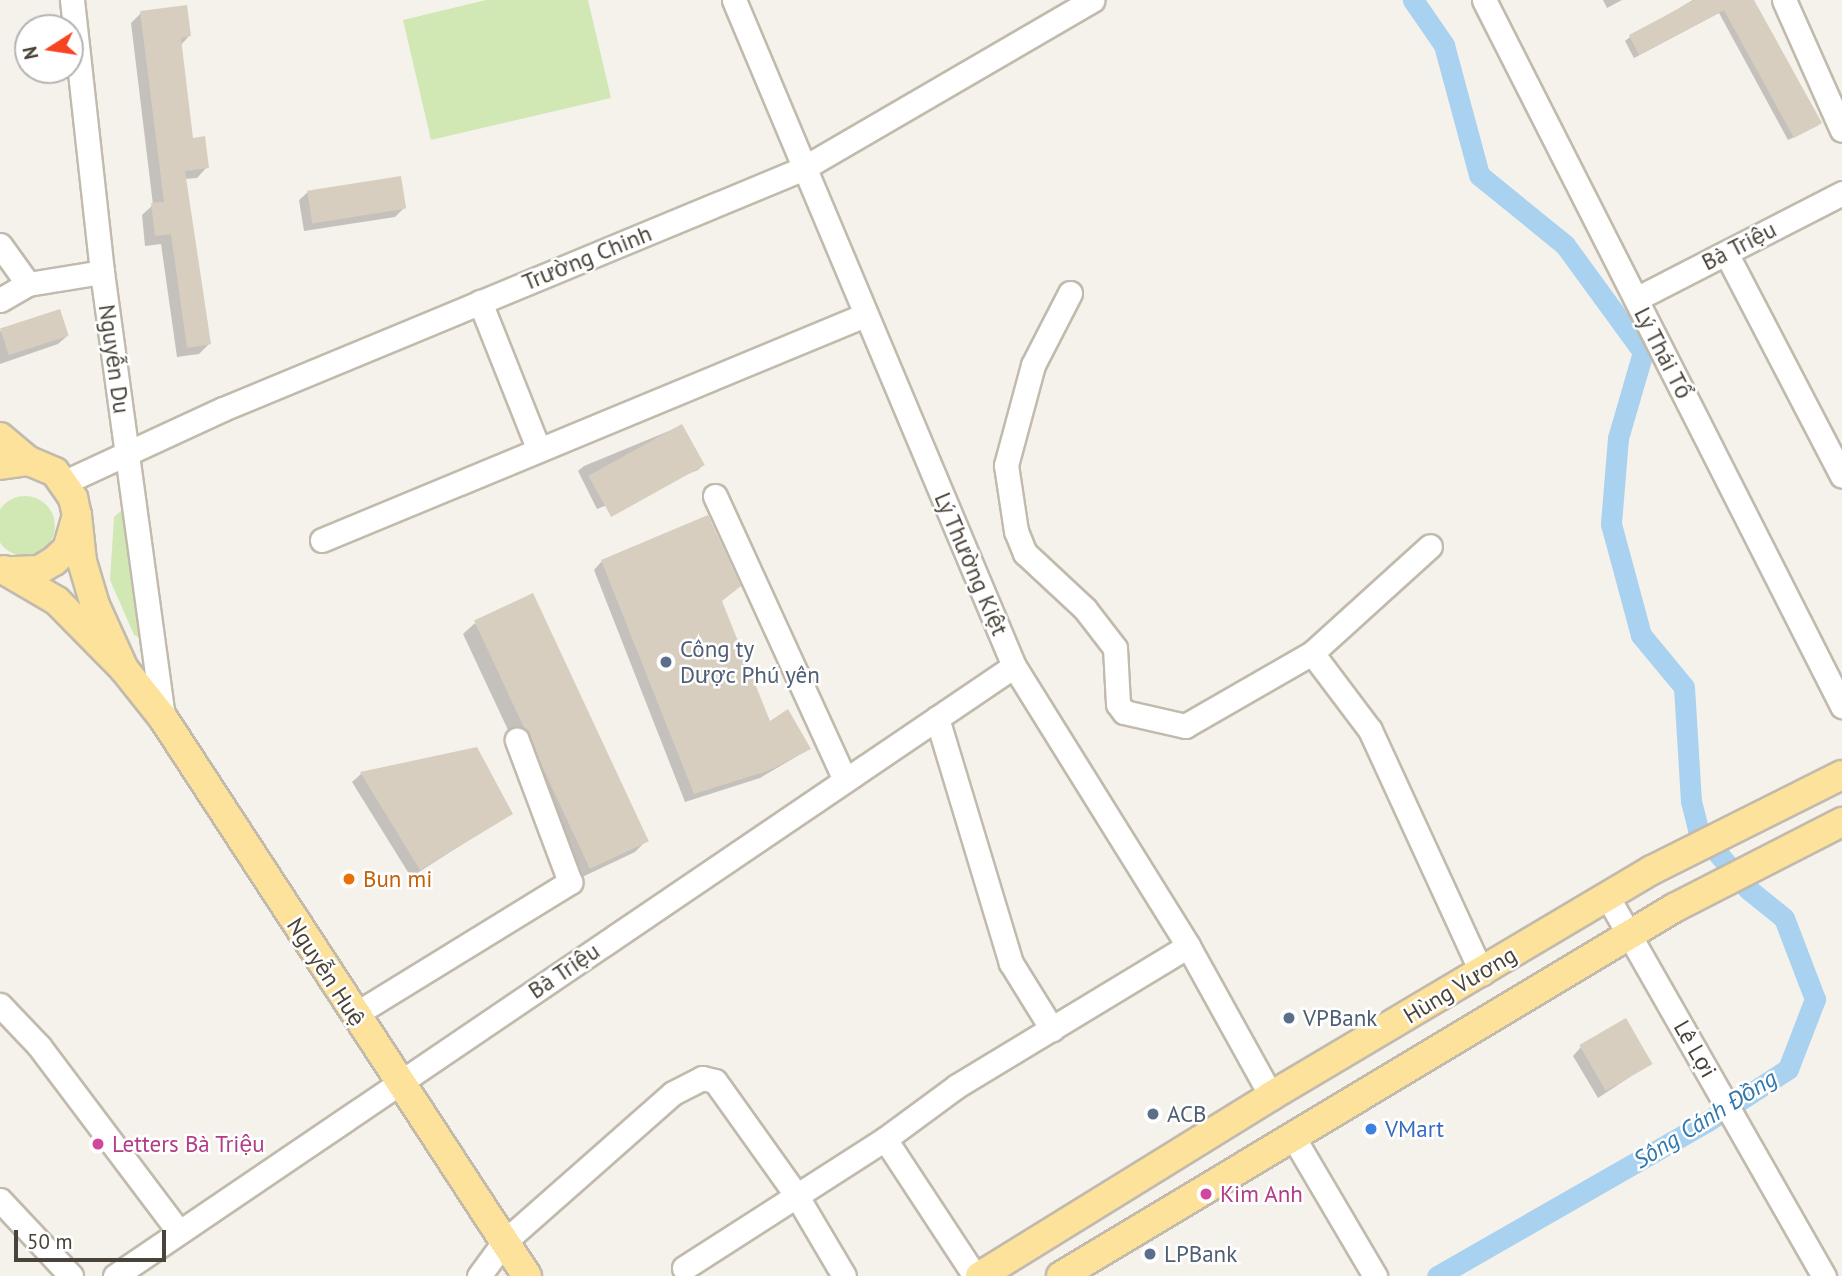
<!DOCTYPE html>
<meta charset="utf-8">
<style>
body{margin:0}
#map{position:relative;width:1842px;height:1276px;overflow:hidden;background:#f5f2eb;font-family:"PT Sans",sans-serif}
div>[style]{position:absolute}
.green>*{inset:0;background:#d1e8b5}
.round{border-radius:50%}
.shadow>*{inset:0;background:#0003}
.canal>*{height:21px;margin:-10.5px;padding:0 10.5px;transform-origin:10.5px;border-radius:10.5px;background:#a9d2f0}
.building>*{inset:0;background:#d7cec0;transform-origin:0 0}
.roads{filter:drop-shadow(2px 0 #c1baad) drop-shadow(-2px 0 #c1baad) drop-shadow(0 2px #c1baad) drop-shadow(0 -2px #c1baad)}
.minor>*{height:23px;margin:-11.5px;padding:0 11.5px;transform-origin:11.5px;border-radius:11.5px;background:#fff}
.major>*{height:28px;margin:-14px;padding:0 14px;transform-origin:14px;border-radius:14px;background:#fde29c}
.dots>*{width:19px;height:19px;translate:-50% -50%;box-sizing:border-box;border:4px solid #fff;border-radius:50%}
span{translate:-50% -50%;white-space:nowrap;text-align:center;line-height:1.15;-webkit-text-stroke:5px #fff;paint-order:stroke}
.street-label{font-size:23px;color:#494339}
.service-label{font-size:23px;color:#4e5e75}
.left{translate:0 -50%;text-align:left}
.food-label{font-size:23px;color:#c56008}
.shop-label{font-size:23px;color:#366cbe}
.hotel-label{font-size:23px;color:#b23c85}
.water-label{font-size:24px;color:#3078ad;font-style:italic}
.north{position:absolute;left:14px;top:14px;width:70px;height:70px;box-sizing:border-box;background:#fff;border:2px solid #b6b4b0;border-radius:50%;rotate:258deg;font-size:19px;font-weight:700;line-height:28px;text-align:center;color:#494339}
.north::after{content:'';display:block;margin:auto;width:24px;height:32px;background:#f64321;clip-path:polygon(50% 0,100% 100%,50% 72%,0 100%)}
.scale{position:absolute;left:14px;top:1230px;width:152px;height:32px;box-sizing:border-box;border:4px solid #494339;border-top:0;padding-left:9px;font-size:21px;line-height:24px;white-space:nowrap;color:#494339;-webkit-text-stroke:5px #fff;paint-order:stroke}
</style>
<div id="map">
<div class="green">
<div style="clip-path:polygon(486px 0,588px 0,611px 98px,431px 140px,403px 20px)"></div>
<div class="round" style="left:-5px;top:496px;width:60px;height:60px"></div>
<div style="clip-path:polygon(124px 508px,142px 639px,134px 635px,110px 580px,114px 517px)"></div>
</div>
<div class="shadow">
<div style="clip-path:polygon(1603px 0,1622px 0,1607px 8px)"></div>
<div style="clip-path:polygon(1693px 0,1752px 0,1820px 123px,1817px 126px,1788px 140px,1719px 13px,1634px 58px,1625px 41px,1630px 37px)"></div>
<div style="clip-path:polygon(141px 13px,189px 36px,180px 46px,191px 140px,207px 167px,197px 178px,184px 179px,209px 344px,199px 354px,177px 357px,161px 244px,145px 246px,142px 215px,153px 205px,131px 23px)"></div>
<div style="clip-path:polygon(308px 192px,404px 208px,395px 217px,304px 231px,299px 200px)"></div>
<div style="clip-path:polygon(0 331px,67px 336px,58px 344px,0 364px)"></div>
<div style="clip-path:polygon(681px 426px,703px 465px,698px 470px,597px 509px,578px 471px,584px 466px)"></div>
<div style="clip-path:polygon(602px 561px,721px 602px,769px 724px,809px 749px,760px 778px,685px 802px,594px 570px)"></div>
<div style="clip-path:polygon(475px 623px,647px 840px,635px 852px,578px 879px,463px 634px)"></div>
<div style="clip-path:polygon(476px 749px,510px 814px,411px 877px,352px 782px,361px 774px)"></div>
<div style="clip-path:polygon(1581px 1047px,1651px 1063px,1598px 1098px,1573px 1056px)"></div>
</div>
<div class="canal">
<div style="left:1413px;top:0;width:55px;rotate:55.4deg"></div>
<div style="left:1444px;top:45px;width:135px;rotate:74.9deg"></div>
<div style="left:1479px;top:175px;width:111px;rotate:39.1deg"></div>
<div style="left:1565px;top:245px;width:132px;rotate:53.9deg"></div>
<div style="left:1643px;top:352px;width:90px;rotate:106.2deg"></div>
<div style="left:1618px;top:438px;width:86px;rotate:94.7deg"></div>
<div style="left:1611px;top:524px;width:115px;rotate:74.9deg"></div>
<div style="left:1641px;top:635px;width:67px;rotate:50.4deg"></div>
<div style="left:1684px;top:687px;width:114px;rotate:86.5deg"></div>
<div style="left:1691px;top:801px;width:30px;rotate:76deg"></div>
<div style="left:1698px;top:830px;width:77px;rotate:49.7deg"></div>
<div style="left:1748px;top:889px;width:46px;rotate:38.9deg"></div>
<div style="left:1784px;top:918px;width:87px;rotate:69.1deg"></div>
<div style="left:1815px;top:999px;width:75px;rotate:111.1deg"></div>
<div style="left:1788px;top:1069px;width:95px;rotate:147deg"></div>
<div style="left:1708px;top:1121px;width:312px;rotate:150.2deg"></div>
</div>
<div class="building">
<div style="clip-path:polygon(1695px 0,1754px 0,1822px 123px,1794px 138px,1724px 10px,1639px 55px,1629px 35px)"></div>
<div style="clip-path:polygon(187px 5px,191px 36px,181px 38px,193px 138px,205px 136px,209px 168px,185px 171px,211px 344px,187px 348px,171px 234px,155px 236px,151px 203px,164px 202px,140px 11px)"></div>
<div style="left:401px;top:176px;width:33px;height:95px;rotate:81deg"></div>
<div style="left:60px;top:309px;width:28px;height:63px;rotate:72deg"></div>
<div style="left:682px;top:424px;width:47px;height:107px;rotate:61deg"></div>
<div style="clip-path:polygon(708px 515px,741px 586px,722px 601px,770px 721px,788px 709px,811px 749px,770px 770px,694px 794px,601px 560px)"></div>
<div style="left:533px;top:593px;width:274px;height:65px;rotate:65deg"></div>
<div style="clip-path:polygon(477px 747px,513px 814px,420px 870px,360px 772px)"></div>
<div style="left:1626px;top:1018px;width:53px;height:54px;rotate:60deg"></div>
</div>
<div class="roads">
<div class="minor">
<div style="left:72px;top:0;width:274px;rotate:83.7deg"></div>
<div style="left:102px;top:272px;width:450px;rotate:82.2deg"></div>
<div style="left:734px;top:0;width:722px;rotate:67.2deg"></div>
<div style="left:1014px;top:666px;width:330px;rotate:58.1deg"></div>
<div style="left:1188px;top:946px;width:171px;rotate:61deg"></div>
<div style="left:1484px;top:0;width:792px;rotate:63.11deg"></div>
<div style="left:1784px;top:0;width:142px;rotate:66deg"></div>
<div style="left:0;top:245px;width:48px;rotate:54.3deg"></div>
<div style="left:1726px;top:253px;width:251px;rotate:62.5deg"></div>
<div style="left:1070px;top:293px;width:81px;rotate:117.2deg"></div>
<div style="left:1033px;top:365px;width:104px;rotate:105.1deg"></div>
<div style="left:1006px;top:465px;width:67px;rotate:81.4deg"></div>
<div style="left:1016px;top:531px;width:24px;rotate:68deg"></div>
<div style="left:1025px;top:553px;width:82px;rotate:43deg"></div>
<div style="left:1085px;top:609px;width:49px;rotate:52.4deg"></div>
<div style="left:1115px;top:648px;width:56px;rotate:86.9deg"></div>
<div style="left:1118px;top:704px;width:10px;rotate:53deg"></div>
<div style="left:1124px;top:712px;width:63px;rotate:12.9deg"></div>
<div style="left:1185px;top:726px;width:146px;rotate:-29.9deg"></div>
<div style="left:1312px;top:653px;width:159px;rotate:-42.2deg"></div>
<div style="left:1636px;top:299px;width:232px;rotate:-27.2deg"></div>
<div style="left:0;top:300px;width:32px;rotate:-30deg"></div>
<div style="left:28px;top:284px;width:75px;rotate:-9.2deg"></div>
<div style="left:480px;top:302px;width:159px;rotate:68.3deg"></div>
<div style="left:65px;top:482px;width:174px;rotate:-24.8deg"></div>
<div style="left:223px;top:409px;width:627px;rotate:-22.51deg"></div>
<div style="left:802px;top:169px;width:336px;rotate:-30.2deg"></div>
<div style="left:715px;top:496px;width:312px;rotate:65.4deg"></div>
<div style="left:322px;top:540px;width:588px;rotate:-22.51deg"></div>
<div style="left:1312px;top:653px;width:96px;rotate:53deg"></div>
<div style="left:1370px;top:730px;width:268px;rotate:65.3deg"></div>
<div style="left:937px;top:718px;width:256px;rotate:73.2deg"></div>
<div style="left:1011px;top:963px;width:78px;rotate:58.2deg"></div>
<div style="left:1607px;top:896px;width:438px;rotate:60.3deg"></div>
<div style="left:0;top:1005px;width:57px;rotate:46.4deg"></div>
<div style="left:39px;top:1046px;width:233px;rotate:53deg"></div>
<div style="left:354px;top:1015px;width:254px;rotate:-31.6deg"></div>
<div style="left:570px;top:882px;width:152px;rotate:-110.5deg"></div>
<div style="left:1292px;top:1135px;width:164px;rotate:59.5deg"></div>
<div style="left:885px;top:1139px;width:164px;rotate:56.7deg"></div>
<div style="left:0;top:1200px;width:104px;rotate:46.9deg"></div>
<div style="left:684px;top:1268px;width:239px;rotate:-32.7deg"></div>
<div style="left:885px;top:1139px;width:89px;rotate:-36.4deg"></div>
<div style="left:957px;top:1086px;width:270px;rotate:-31.2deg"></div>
<div style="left:115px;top:1276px;width:1086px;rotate:-34.16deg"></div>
<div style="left:479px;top:1276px;width:42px;rotate:-53.7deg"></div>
<div style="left:504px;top:1242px;width:225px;rotate:-41.4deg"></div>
<div style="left:673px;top:1093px;width:33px;rotate:-27deg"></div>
<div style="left:702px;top:1078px;width:13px;rotate:13deg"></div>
<div style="left:715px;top:1081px;width:138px;rotate:54.5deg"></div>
<div style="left:795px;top:1193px;width:96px;rotate:59.4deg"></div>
</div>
<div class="major">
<div style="left:0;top:437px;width:38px;rotate:40deg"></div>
<div style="left:0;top:465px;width:29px;rotate:-8deg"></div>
<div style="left:29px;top:461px;width:28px;rotate:23deg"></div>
<div style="left:55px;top:472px;width:32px;rotate:55deg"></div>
<div style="left:73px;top:498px;width:17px;rotate:77deg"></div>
<div style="left:77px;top:515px;width:35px;rotate:106deg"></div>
<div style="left:67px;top:549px;width:18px;rotate:137deg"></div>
<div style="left:54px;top:561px;width:17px;rotate:149deg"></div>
<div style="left:39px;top:570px;width:32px;rotate:178deg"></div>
<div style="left:4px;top:570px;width:61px;rotate:30.3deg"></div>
<div style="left:57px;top:601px;width:95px;rotate:45.4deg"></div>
<div style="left:124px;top:669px;width:70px;rotate:-114.4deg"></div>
<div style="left:95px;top:605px;width:46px;rotate:-106.5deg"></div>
<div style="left:82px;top:561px;width:46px;rotate:-96.2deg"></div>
<div style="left:124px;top:669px;width:63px;rotate:51.5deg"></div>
<div style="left:163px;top:718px;width:666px;rotate:56.88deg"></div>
<div style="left:980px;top:1276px;width:342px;rotate:-31.7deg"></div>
<div style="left:1271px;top:1096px;width:443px;rotate:-30.7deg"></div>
<div style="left:1652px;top:870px;width:212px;rotate:-26.6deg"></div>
<div style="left:1061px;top:1276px;width:715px;rotate:-30.98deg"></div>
<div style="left:1674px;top:908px;width:189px;rotate:-27.1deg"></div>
</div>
</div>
<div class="dots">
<div style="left:666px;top:662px;background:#5c6f8a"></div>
<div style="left:349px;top:879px;background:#e8710a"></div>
<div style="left:1289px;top:1018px;background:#5c6f8a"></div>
<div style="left:1153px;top:1114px;background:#5c6f8a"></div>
<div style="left:1371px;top:1129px;background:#3f7fe0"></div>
<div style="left:98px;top:1144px;background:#d1479c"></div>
<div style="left:1206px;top:1194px;background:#d1479c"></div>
<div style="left:1150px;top:1254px;background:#5c6f8a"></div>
</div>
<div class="street-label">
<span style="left:1739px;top:246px;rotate:-27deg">Bà Triệu</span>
<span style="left:587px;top:258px;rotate:-22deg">Trường Chinh</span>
<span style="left:1663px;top:353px;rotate:63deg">Lý Thái Tổ</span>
<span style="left:114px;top:359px;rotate:82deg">Nguyễn Du</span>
<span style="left:971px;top:564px;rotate:67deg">Lý Thường Kiệt</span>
<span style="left:564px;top:971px;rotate:-34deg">Bà Triệu</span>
<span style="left:326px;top:972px;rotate:57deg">Nguyễn Huệ</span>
<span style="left:1460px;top:985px;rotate:-31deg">Hùng Vương</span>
<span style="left:1695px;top:1049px;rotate:60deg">Lê Lợi</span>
</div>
<div class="service-label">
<span class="left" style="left:680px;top:662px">Công ty<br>Dược Phú yên</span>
<span class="left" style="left:1303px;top:1018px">VPBank</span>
<span class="left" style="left:1167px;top:1114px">ACB</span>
<span class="left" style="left:1164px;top:1254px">LPBank</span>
</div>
<div class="food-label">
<span class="left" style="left:363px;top:879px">Bun mi</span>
</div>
<div class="shop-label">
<span class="left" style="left:1385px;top:1129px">VMart</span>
</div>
<div class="hotel-label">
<span class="left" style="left:112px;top:1144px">Letters Bà Triệu</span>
<span class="left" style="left:1220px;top:1194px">Kim Anh</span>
</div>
<div class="water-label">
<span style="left:1705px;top:1119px;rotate:-32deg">Sông Cánh Đồng</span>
</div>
<div class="north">N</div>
<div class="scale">50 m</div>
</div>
